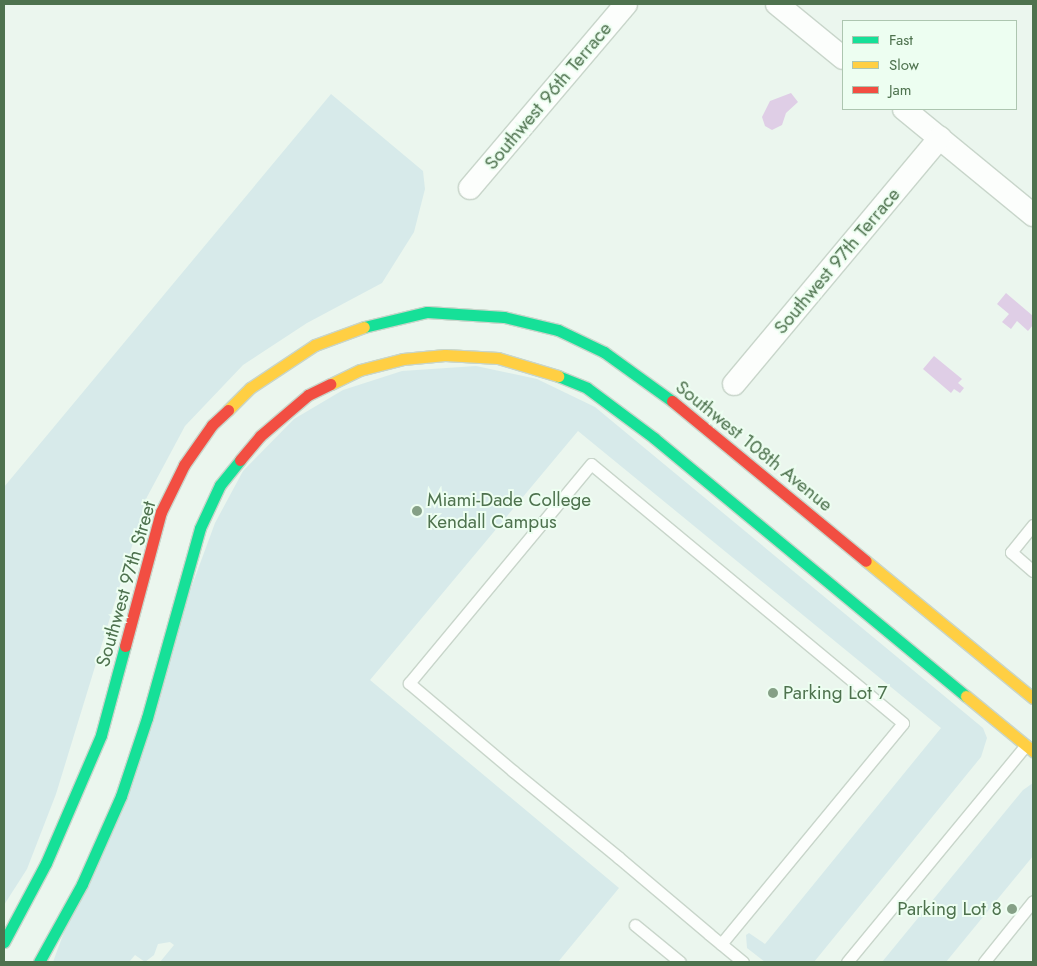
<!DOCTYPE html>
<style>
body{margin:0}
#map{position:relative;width:1037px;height:966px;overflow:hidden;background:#ebf6ee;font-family:Jost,sans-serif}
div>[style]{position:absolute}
.green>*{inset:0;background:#d7eaea}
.water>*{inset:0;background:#dfcee6}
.roads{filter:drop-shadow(1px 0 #c8d5ca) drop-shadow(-1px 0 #c8d5ca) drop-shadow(0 1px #c8d5ca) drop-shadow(0 -1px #c8d5ca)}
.lane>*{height:11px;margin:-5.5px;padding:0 5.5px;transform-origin:5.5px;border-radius:5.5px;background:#fcfefc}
.street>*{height:22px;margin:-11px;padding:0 11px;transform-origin:11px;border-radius:11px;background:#fcfefc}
.fast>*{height:11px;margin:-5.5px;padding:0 5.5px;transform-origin:5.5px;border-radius:5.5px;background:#16e098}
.slow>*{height:11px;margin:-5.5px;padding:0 5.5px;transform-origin:5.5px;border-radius:5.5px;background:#ffcf43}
.jam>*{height:11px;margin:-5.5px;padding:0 5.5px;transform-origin:5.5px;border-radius:5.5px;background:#f24e42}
.dots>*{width:14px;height:14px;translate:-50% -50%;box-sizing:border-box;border:2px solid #edfef1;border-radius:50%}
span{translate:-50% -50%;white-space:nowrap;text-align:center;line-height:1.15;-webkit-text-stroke:4px #edfef1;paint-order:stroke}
.street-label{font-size:19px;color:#4e724e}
.poi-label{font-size:19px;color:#4e724e}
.left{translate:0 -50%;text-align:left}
.right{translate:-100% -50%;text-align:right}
.frame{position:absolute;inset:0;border:5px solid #4e724e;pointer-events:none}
.legend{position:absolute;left:842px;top:20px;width:175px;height:90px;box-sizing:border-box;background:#edfef1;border:1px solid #adc6b0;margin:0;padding:6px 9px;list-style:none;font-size:15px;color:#4e724e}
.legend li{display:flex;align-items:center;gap:10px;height:25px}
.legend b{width:25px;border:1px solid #adc6b0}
</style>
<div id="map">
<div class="green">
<div style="clip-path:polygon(331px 94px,423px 171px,425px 189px,414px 232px,382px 283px,307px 323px,243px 365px,185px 426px,147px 497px,56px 794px,27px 869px,4px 905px,4px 487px)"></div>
<div style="clip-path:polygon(476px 366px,537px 379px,595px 407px,983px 728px,987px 738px,981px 757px,814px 962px,765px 962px,747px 948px,746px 935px,749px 933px,765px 944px,941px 728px,578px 431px,370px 680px,619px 888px,558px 962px,160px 962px,174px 945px,170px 942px,158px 944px,154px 955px,145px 962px,135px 955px,129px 962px,53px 962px,215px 523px,243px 471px,294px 419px,343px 390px,402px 371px)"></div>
<div style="clip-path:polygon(1033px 783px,1033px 856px,946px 962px,882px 962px,1023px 790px)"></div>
</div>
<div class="water">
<div style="clip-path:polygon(791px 93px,798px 102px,786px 113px,782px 125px,772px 130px,765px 126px,762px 117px,770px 101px)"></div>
<div style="clip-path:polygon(1006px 293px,1033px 316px,1033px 325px,1028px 331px,1017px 321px,1011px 329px,1002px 322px,1009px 314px,997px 304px)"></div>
<div style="clip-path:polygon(934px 356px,962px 379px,958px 383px,964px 388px,960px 393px,954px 389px,951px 393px,923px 369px)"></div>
</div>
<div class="roads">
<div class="lane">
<div style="left:1033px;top:525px;width:35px;rotate:129deg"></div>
<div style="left:1011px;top:552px;width:29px;rotate:41deg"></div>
<div style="left:635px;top:925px;width:58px;rotate:39.4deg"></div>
<div style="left:721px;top:944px;width:286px;rotate:-50.5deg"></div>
<div style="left:903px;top:723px;width:405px;rotate:-140.3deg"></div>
<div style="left:591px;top:464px;width:285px;rotate:129.7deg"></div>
<div style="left:409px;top:683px;width:136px;rotate:40.2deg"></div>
<div style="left:513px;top:771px;width:136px;rotate:39.3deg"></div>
<div style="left:618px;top:857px;width:119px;rotate:40.2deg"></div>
<div style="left:709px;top:934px;width:44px;rotate:39.5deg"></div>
<div style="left:847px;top:962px;width:281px;rotate:-50.5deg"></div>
<div style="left:984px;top:962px;width:78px;rotate:-51.2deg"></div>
</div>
<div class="street">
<div style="left:777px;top:4px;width:85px;rotate:39.3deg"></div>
<div style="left:904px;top:109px;width:167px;rotate:39.4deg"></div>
<div style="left:470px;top:188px;width:241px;rotate:-49.7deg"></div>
<div style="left:734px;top:384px;width:321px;rotate:-50.1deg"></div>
</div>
<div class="fast">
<div style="left:364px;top:327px;width:65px;rotate:-13.4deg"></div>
<div style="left:427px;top:312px;width:77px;rotate:3.7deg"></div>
<div style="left:504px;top:317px;width:56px;rotate:13.5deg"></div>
<div style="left:558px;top:330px;width:51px;rotate:25.6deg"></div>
<div style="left:604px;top:352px;width:84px;rotate:35.8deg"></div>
<div style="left:558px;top:376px;width:31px;rotate:22deg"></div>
<div style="left:587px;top:388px;width:84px;rotate:36.7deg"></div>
<div style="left:654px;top:438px;width:405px;rotate:39.6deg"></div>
<div style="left:4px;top:942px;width:89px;rotate:-62deg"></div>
<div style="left:46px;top:863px;width:139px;rotate:-66.7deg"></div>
<div style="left:101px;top:735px;width:92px;rotate:-74.9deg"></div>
<div style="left:39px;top:962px;width:89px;rotate:-61.1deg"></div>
<div style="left:82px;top:884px;width:96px;rotate:-66.1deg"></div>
<div style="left:121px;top:796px;width:82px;rotate:-71.6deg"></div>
<div style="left:147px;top:718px;width:197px;rotate:-74.4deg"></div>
<div style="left:200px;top:528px;width:47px;rotate:-65.1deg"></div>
<div style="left:220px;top:485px;width:32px;rotate:-51deg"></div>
</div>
<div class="slow">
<div style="left:331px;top:384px;width:32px;rotate:-26deg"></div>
<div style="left:360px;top:370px;width:44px;rotate:-14.3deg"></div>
<div style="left:403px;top:359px;width:42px;rotate:-5.4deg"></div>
<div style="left:445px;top:355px;width:53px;rotate:3.2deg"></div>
<div style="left:498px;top:358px;width:63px;rotate:16.7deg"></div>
<div style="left:228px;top:410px;width:31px;rotate:-45deg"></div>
<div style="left:250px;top:388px;width:78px;rotate:-33.5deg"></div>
<div style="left:315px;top:345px;width:52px;rotate:-20.2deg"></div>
<div style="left:866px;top:561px;width:216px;rotate:39.4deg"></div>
<div style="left:966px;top:696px;width:87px;rotate:39.4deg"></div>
</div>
<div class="jam">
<div style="left:672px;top:401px;width:251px;rotate:39.5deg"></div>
<div style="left:240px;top:460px;width:31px;rotate:-50deg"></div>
<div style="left:260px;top:436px;width:63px;rotate:-40.5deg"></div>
<div style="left:308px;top:395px;width:25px;rotate:-26deg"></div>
<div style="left:125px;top:646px;width:139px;rotate:-75deg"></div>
<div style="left:161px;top:512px;width:52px;rotate:-63.9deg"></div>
<div style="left:184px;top:465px;width:49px;rotate:-55deg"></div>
<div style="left:212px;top:425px;width:22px;rotate:-43deg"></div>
</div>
</div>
<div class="dots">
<div style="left:417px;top:511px;background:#85a086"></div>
<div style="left:773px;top:693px;background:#85a086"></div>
<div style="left:1012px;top:909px;background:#85a086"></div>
</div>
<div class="street-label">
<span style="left:548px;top:96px;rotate:-50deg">Southwest 96th Terrace</span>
<span style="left:837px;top:261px;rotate:-50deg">Southwest 97th Terrace</span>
<span style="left:754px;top:446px;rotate:39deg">Southwest 108th Avenue</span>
<span style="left:126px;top:584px;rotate:-74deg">Southwest 97th Street</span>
</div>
<div class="poi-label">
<span class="left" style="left:427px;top:511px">Miami-Dade College<br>Kendall Campus</span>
<span class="left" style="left:783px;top:693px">Parking Lot 7</span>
<span class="right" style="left:1002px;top:909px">Parking Lot 8</span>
</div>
<div class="frame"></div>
<ul class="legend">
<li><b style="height:6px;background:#16e098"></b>Fast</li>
<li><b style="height:6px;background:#ffcf43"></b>Slow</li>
<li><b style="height:6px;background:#f24e42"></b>Jam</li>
</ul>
</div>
